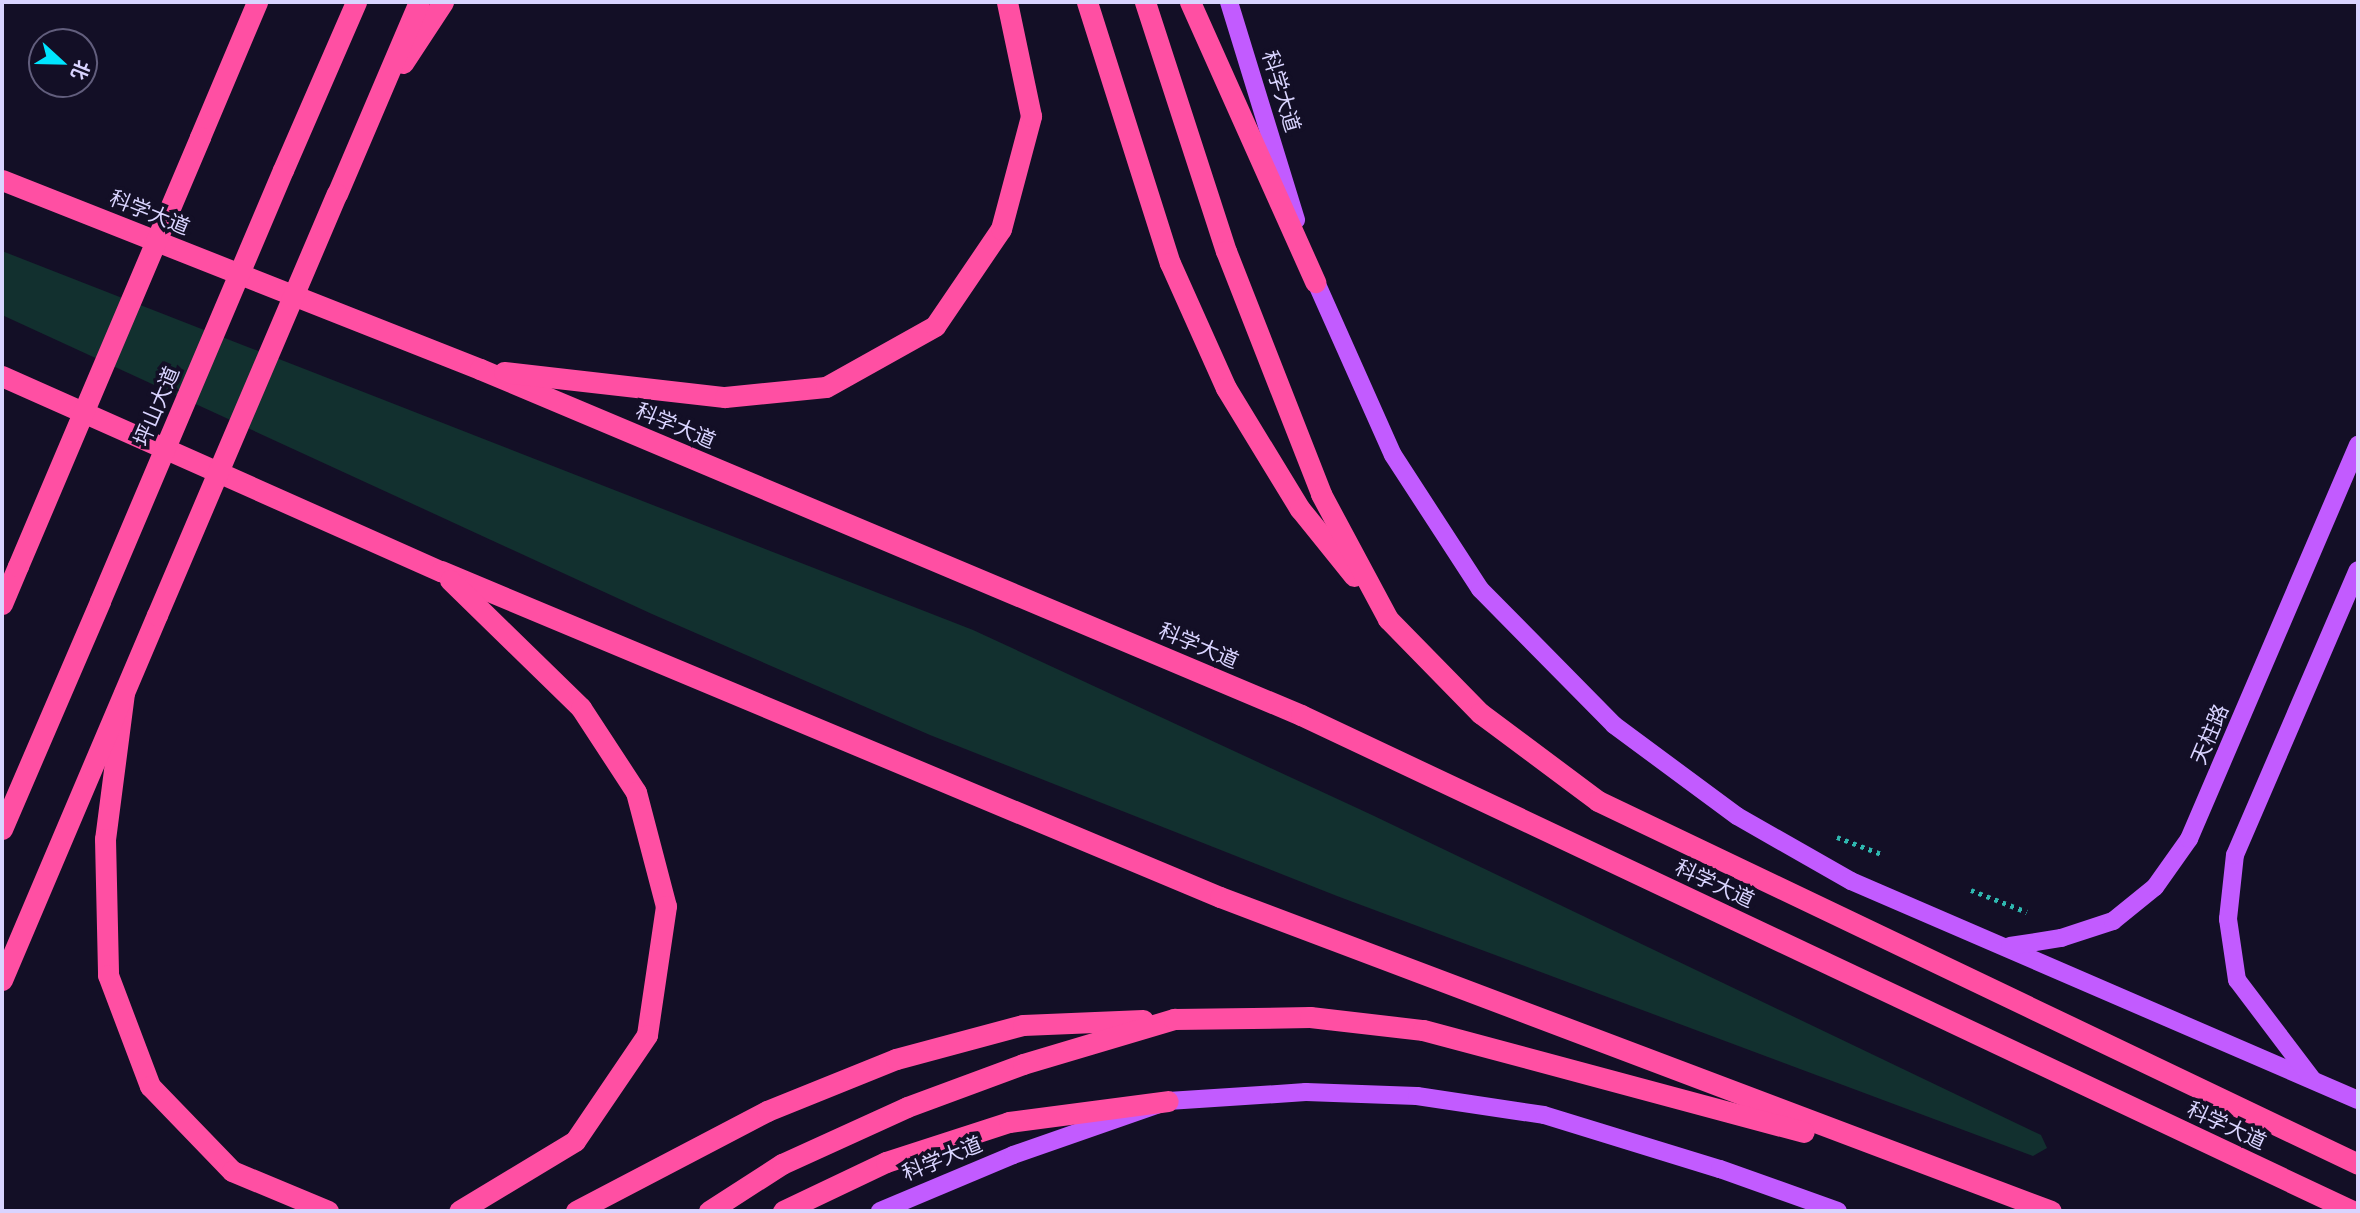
<!DOCTYPE html>
<meta charset="utf-8">
<style>
body{margin:0}
#map{position:relative;width:2360px;height:1213px;overflow:hidden;background:#130f26;font-family:Quicksand,"Noto Sans SC",sans-serif}
div>[style]{position:absolute}
.green>*{inset:0;background:#12302f}
.path>*{height:4.5px;margin-top:-2.25px;transform-origin:0;background:repeating-linear-gradient(90deg,#2fb8b0 0 3.5px,transparent 0 8.5px)}
.major>*{height:18px;margin:-9px;padding:0 9px;transform-origin:9px;border-radius:9px;background:#c25bff}
.highway>*{height:21px;margin:-10.5px;padding:0 10.5px;transform-origin:10.5px;border-radius:10.5px;background:#ff4fa3}
.highway-bridge>*{height:21px;margin:-10.5px;padding:0 10.5px;transform-origin:10.5px;border-radius:10.5px;background:#ff4fa3}
span{translate:-50% -50%;white-space:nowrap;text-align:center;line-height:1.15;-webkit-text-stroke:7px #130f26;paint-order:stroke}
.street-label{font-size:21px;color:#d9d4ff}
.frame{position:absolute;inset:0;border:4px solid #d9d4ff;pointer-events:none}
.north{position:absolute;left:28px;top:28px;width:70px;height:70px;box-sizing:border-box;background:#130f26;border:2px solid #625e7d;border-radius:50%;rotate:112deg;font-size:19px;font-weight:700;line-height:28px;text-align:center;color:#d9d4ff}
.north::after{content:'';display:block;margin:auto;width:24px;height:32px;background:#00e5ff;clip-path:polygon(50% 0,100% 100%,50% 72%,0 100%)}
</style>
<div id="map">
<div class="green">
<div style="clip-path:polygon(2px 251px,973px 630px,1372px 815px,2041px 1135px,2047px 1148px,2033px 1156px,1337px 896px,930px 735px,652px 614px,2px 315px)"></div>
</div>
<div class="path">
<div style="left:1837px;top:837px;width:50px;rotate:21deg"></div>
<div style="left:1971px;top:890px;width:60px;rotate:21.4deg"></div>
</div>
<div class="major">
<div style="left:1229px;top:2px;width:228px;rotate:72.9deg"></div>
<div style="left:1311px;top:271px;width:201px;rotate:66deg"></div>
<div style="left:1393px;top:455px;width:160px;rotate:57deg"></div>
<div style="left:1480px;top:589px;width:191px;rotate:45.4deg"></div>
<div style="left:1614px;top:725px;width:153px;rotate:36.5deg"></div>
<div style="left:1737px;top:816px;width:131px;rotate:29.7deg"></div>
<div style="left:1851px;top:881px;width:552px;rotate:23.36deg"></div>
<div style="left:2010px;top:946px;width:52px;rotate:-8.9deg"></div>
<div style="left:2061px;top:938px;width:55px;rotate:-18.1deg"></div>
<div style="left:2113px;top:921px;width:54px;rotate:-39deg"></div>
<div style="left:2155px;top:887px;width:59px;rotate:-54.7deg"></div>
<div style="left:2189px;top:839px;width:429px;rotate:-66.8deg"></div>
<div style="left:2312px;top:1079px;width:124px;rotate:-127.1deg"></div>
<div style="left:2237px;top:980px;width:62px;rotate:-98.4deg"></div>
<div style="left:2228px;top:919px;width:64px;rotate:-83.8deg"></div>
<div style="left:2235px;top:855px;width:310px;rotate:-66.7deg"></div>
<div style="left:880px;top:1211px;width:144px;rotate:-22.8deg"></div>
<div style="left:1013px;top:1155px;width:164px;rotate:-19.2deg"></div>
<div style="left:1168px;top:1101px;width:138px;rotate:-3.7deg"></div>
<div style="left:1306px;top:1092px;width:111px;rotate:2.1deg"></div>
<div style="left:1417px;top:1096px;width:128px;rotate:8.5deg"></div>
<div style="left:1544px;top:1115px;width:184px;rotate:17.1deg"></div>
<div style="left:1720px;top:1169px;width:125px;rotate:19.6deg"></div>
</div>
<div class="highway">
<div style="left:1087px;top:2px;width:274px;rotate:72.4deg"></div>
<div style="left:1170px;top:263px;width:137px;rotate:65.9deg"></div>
<div style="left:1226px;top:388px;width:142px;rotate:58.6deg"></div>
<div style="left:1300px;top:509px;width:86px;rotate:51.1deg"></div>
<div style="left:1145px;top:2px;width:262px;rotate:72deg"></div>
<div style="left:1226px;top:251px;width:261px;rotate:68.6deg"></div>
<div style="left:1321px;top:494px;width:142px;rotate:61.8deg"></div>
<div style="left:1388px;top:619px;width:132px;rotate:45.6deg"></div>
<div style="left:1480px;top:713px;width:147px;rotate:36.7deg"></div>
<div style="left:1598px;top:801px;width:842px;rotate:25.53deg"></div>
<div style="left:1190px;top:2px;width:307px;rotate:65.9deg"></div>
<div style="left:403px;top:63px;width:73px;rotate:-56.7deg"></div>
<div style="left:200px;top:137px;width:147px;rotate:-67.1deg"></div>
<div style="left:283px;top:170px;width:183px;rotate:-66.5deg"></div>
<div style="left:2px;top:180px;width:514px;rotate:21.57deg"></div>
<div style="left:480px;top:369px;width:891px;rotate:22.85deg"></div>
<div style="left:1301px;top:715px;width:1162px;rotate:25.26deg"></div>
<div style="left:337px;top:194px;width:209px;rotate:-66.9deg"></div>
<div style="left:504px;top:372px;width:222px;rotate:6.5deg"></div>
<div style="left:725px;top:397px;width:101px;rotate:-5.7deg"></div>
<div style="left:826px;top:387px;width:125px;rotate:-29.2deg"></div>
<div style="left:935px;top:326px;width:117px;rotate:-55.8deg"></div>
<div style="left:1001px;top:229px;width:117px;rotate:-75.1deg"></div>
<div style="left:1031px;top:116px;width:116px;rotate:-101.9deg"></div>
<div style="left:2px;top:376px;width:480px;rotate:24deg"></div>
<div style="left:441px;top:571px;width:844px;rotate:22.71deg"></div>
<div style="left:1220px;top:897px;width:888px;rotate:20.7deg"></div>
<div style="left:450px;top:580px;width:183px;rotate:44.3deg"></div>
<div style="left:581px;top:708px;width:100px;rotate:56.8deg"></div>
<div style="left:636px;top:792px;width:118px;rotate:75.3deg"></div>
<div style="left:666px;top:906px;width:130px;rotate:98.4deg"></div>
<div style="left:647px;top:1035px;width:128px;rotate:124.2deg"></div>
<div style="left:575px;top:1141px;width:135px;rotate:148.9deg"></div>
<div style="left:2px;top:604px;width:41px;rotate:-67.2deg"></div>
<div style="left:124px;top:693px;width:147px;rotate:97.4deg"></div>
<div style="left:105px;top:839px;width:136px;rotate:88.7deg"></div>
<div style="left:108px;top:975px;width:119px;rotate:69.3deg"></div>
<div style="left:150px;top:1086px;width:118px;rotate:46deg"></div>
<div style="left:232px;top:1171px;width:104px;rotate:22.6deg"></div>
<div style="left:2px;top:829px;width:248px;rotate:-66.7deg"></div>
<div style="left:2px;top:980px;width:397px;rotate:-67deg"></div>
<div style="left:576px;top:1211px;width:216px;rotate:-27.6deg"></div>
<div style="left:767px;top:1111px;width:139px;rotate:-22deg"></div>
<div style="left:896px;top:1059px;width:131px;rotate:-15deg"></div>
<div style="left:1023px;top:1025px;width:120px;rotate:-2.4deg"></div>
<div style="left:709px;top:1211px;width:87px;rotate:-32.8deg"></div>
<div style="left:782px;top:1164px;width:137px;rotate:-24.5deg"></div>
<div style="left:907px;top:1107px;width:124px;rotate:-20.3deg"></div>
<div style="left:1023px;top:1064px;width:158px;rotate:-16.6deg"></div>
<div style="left:1174px;top:1019px;width:136px;rotate:-0.8deg"></div>
<div style="left:1310px;top:1017px;width:114px;rotate:6.6deg"></div>
<div style="left:1423px;top:1030px;width:394px;rotate:15deg"></div>
<div style="left:783px;top:1211px;width:114px;rotate:-25.4deg"></div>
<div style="left:886px;top:1162px;width:129px;rotate:-18deg"></div>
<div style="left:1009px;top:1122px;width:160px;rotate:-7.5deg"></div>
</div>
<div class="highway-bridge">
<div style="left:18px;top:566px;width:466px;rotate:-67deg"></div>
<div style="left:100px;top:601px;width:468px;rotate:-67deg"></div>
<div style="left:157px;top:615px;width:458px;rotate:-66.9deg"></div>
</div>
<div class="street-label">
<span style="left:1282px;top:91px;rotate:73deg">科学大道</span>
<span style="left:150px;top:212px;rotate:22deg">科学大道</span>
<span style="left:156px;top:406px;rotate:-67deg">坪山大道</span>
<span style="left:676px;top:425px;rotate:23deg">科学大道</span>
<span style="left:1199px;top:645px;rotate:23deg">科学大道</span>
<span style="left:2209px;top:734px;rotate:-67deg">天柱路</span>
<span style="left:1715px;top:883px;rotate:25deg">科学大道</span>
<span style="left:2227px;top:1125px;rotate:25deg">科学大道</span>
<span style="left:942px;top:1158px;rotate:-22deg">科学大道</span>
</div>
<div class="frame"></div>
<div class="north">北</div>
</div>
